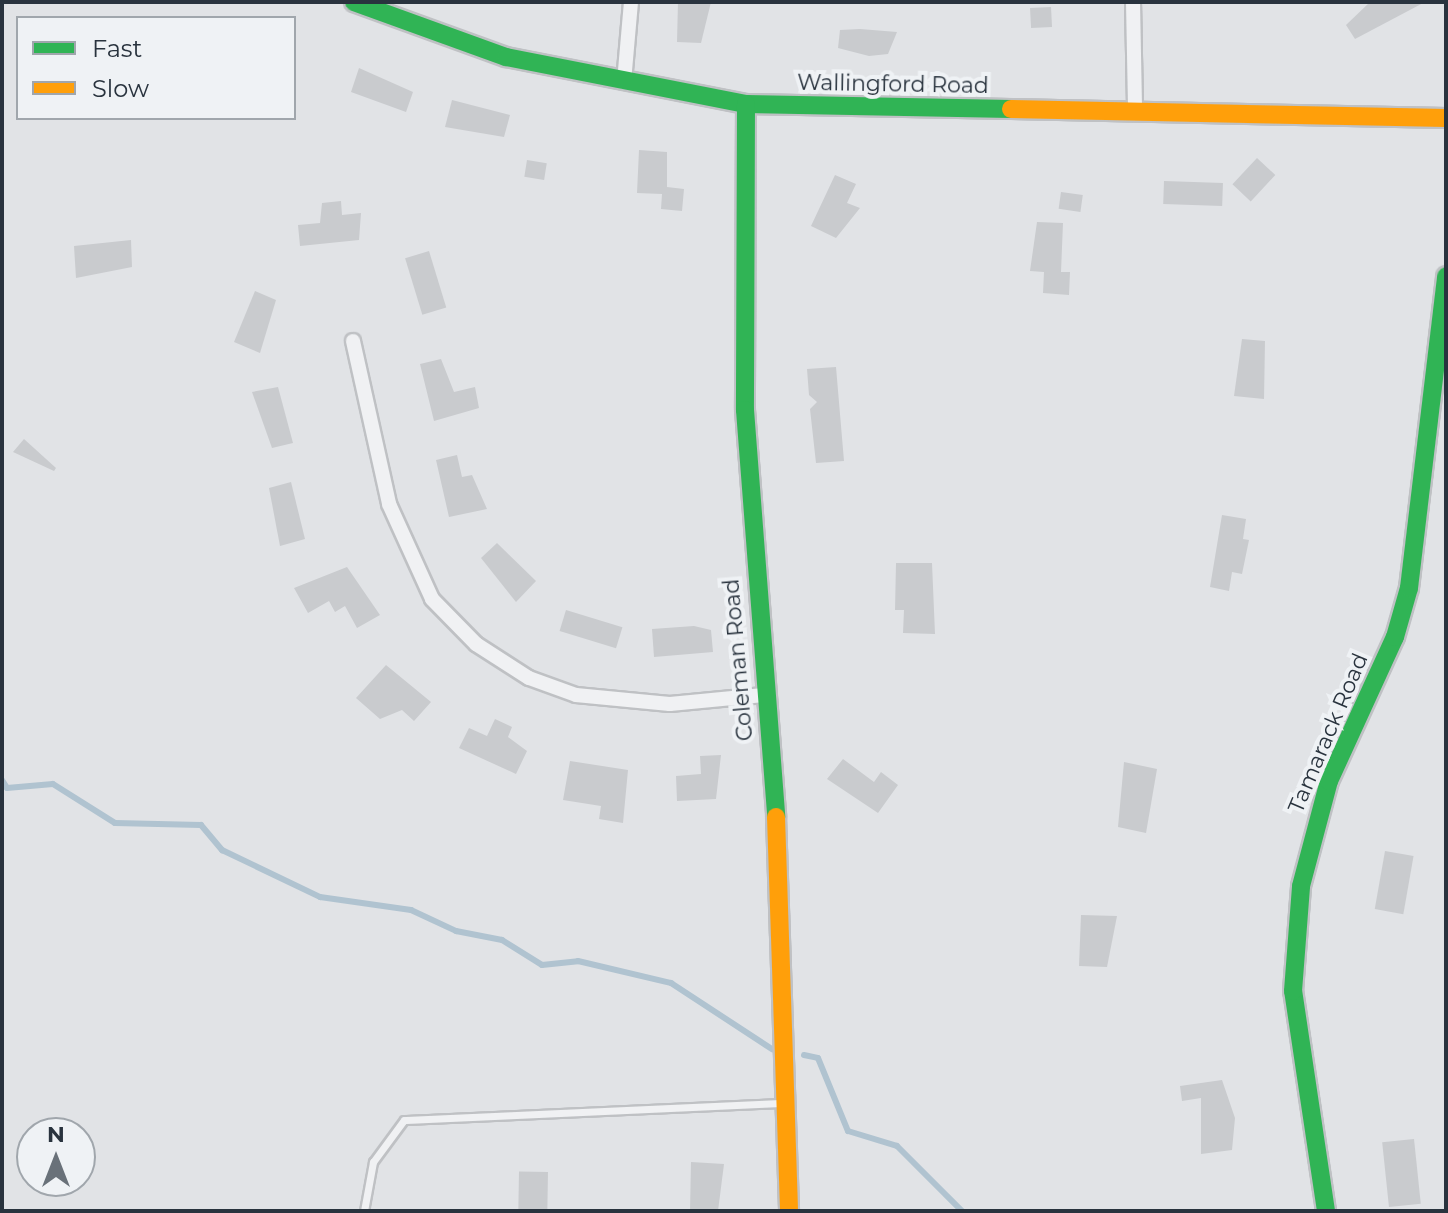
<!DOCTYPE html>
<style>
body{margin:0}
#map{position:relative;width:1448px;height:1213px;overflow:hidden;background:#e1e3e6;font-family:Montserrat,sans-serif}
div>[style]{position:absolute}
.stream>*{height:6px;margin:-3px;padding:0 3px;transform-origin:3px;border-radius:3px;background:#b0c3d0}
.building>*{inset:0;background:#c9cbce;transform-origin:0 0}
.roads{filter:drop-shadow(2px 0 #bfc1c4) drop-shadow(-2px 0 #bfc1c4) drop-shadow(0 2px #bfc1c4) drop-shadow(0 -2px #bfc1c4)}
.lane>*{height:7px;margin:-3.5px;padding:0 3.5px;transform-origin:3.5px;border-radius:3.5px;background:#f0f1f3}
.street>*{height:14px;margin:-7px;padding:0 7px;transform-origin:7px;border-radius:7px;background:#f0f1f3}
.fast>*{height:18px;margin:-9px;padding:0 9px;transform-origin:9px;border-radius:9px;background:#30b455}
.slow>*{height:18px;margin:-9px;padding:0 9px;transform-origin:9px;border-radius:9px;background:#ff9f0a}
span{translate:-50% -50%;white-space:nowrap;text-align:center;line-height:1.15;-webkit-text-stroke:8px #eff2f5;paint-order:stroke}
.street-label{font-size:22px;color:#29333e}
.frame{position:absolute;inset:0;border:4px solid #29333e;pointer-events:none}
.legend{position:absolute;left:16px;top:16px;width:280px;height:104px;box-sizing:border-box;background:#eff2f5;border:2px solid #a0a6ac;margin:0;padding:10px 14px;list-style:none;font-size:24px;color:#29333e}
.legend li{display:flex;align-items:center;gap:16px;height:40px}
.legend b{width:40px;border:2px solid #a0a6ac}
.north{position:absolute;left:16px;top:1117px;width:80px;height:80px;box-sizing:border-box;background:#eff2f5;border:2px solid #a0a6ac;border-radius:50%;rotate:0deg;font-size:22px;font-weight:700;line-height:32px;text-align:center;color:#29333e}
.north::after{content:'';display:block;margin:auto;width:28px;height:36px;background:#697179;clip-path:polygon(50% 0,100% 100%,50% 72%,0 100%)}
</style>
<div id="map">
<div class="stream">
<div style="left:2px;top:780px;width:9px;rotate:58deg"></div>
<div style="left:7px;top:788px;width:46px;rotate:-5deg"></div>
<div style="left:53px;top:784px;width:73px;rotate:32.2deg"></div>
<div style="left:115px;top:823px;width:86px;rotate:1.3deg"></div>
<div style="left:201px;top:825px;width:33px;rotate:50deg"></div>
<div style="left:222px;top:850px;width:109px;rotate:25.6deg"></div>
<div style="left:320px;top:897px;width:92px;rotate:8.1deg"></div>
<div style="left:411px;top:910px;width:50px;rotate:25deg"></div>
<div style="left:456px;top:931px;width:47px;rotate:11.1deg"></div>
<div style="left:502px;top:940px;width:47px;rotate:32deg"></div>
<div style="left:542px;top:965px;width:36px;rotate:-6deg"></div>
<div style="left:578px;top:961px;width:96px;rotate:13.3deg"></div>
<div style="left:671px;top:983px;width:121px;rotate:33.2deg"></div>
<div style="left:804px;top:1055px;width:14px;rotate:12deg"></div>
<div style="left:818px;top:1058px;width:79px;rotate:67.7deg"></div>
<div style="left:848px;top:1131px;width:51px;rotate:17deg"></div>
<div style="left:897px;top:1146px;width:92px;rotate:45deg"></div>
</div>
<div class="building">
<div style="clip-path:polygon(678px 2px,711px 2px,701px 43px,677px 42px)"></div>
<div style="clip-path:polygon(1370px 2px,1425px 2px,1355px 39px,1346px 25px)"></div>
<div style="left:1051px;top:7px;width:20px;height:21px;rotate:87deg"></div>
<div style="clip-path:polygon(840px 30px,860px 29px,897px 32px,888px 54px,869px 56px,838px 48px)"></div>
<div style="clip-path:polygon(359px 68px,413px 92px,406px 112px,351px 92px)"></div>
<div style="clip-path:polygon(452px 100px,510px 115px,504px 137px,445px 127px)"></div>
<div style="clip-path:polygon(639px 150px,667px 152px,667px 187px,684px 189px,682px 211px,661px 209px,662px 194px,637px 193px)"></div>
<div style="left:1257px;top:158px;width:25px;height:36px;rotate:43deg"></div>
<div style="left:527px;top:160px;width:20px;height:17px;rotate:9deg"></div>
<div style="clip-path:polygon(835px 175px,856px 184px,847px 203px,860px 208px,836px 238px,811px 226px)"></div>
<div style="left:1164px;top:181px;width:59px;height:23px;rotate:2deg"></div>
<div style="left:1061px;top:192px;width:22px;height:17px;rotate:8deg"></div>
<div style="clip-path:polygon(341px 201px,342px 215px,361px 213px,359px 240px,300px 246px,298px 225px,320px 223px,322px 203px)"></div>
<div style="clip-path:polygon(1037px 222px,1063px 223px,1061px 272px,1070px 272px,1069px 295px,1043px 293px,1044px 272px,1030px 271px)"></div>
<div style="clip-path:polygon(131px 240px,132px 267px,76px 278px,74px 246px)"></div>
<div style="left:429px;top:251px;width:59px;height:25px;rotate:73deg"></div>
<div style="clip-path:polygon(255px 291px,276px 300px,260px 353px,234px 342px)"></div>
<div style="clip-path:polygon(1242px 339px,1265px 341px,1264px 399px,1234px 396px)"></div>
<div style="clip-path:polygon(441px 359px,454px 392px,475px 387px,479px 408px,434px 421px,420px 364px)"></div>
<div style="clip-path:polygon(836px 367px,844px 461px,816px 463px,810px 409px,817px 402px,809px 395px,807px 369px)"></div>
<div style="clip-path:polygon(278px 387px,293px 443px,272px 448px,252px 392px)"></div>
<div style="clip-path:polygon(24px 439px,56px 468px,54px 471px,13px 452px)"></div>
<div style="clip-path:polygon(457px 455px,462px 477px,472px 475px,487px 509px,449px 517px,436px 460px)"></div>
<div style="clip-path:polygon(291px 482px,305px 539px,280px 546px,269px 488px)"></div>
<div style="clip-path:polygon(1222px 515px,1246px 519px,1243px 539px,1249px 540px,1242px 574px,1232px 572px,1229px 591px,1210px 587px)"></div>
<div style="clip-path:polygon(497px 543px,536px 581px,516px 602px,481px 558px)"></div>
<div style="clip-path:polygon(896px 563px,932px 563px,935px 634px,903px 633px,904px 610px,895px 610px)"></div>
<div style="clip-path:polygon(347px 567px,380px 615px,357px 628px,345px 606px,335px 612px,329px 601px,308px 613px,294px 588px)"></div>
<div style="left:566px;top:610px;width:59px;height:22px;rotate:17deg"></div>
<div style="clip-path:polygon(694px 626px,711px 630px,713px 652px,654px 657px,652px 629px)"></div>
<div style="clip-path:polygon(386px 665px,431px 702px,414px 721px,402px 710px,380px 719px,356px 698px)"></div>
<div style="clip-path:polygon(495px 719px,512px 727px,508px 737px,527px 751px,516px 774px,459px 748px,469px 728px,487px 736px)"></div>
<div style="clip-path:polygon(721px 755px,716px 799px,677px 801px,676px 776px,701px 774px,700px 756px)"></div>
<div style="clip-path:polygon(843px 759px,874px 782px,881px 772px,898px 785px,878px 813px,827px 779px)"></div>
<div style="clip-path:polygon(570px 761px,628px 770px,623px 823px,599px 819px,601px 806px,563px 800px)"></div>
<div style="clip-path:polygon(1124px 762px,1157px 769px,1146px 833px,1118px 827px)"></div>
<div style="left:1385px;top:851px;width:29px;height:59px;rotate:10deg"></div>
<div style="clip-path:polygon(1081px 915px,1117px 916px,1107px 967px,1079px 966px)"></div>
<div style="clip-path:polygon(1222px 1080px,1235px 1118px,1232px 1150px,1201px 1154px,1201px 1098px,1182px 1101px,1180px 1086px)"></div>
<div style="left:1414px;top:1139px;width:65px;height:32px;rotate:84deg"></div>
<div style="clip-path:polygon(691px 1162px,724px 1164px,718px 1211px,690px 1211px)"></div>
<div style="left:548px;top:1172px;width:39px;height:29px;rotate:91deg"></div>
</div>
<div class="roads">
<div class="lane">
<div style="left:364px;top:1211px;width:50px;rotate:-79.6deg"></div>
<div style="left:373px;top:1162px;width:52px;rotate:-53.6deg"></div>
<div style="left:404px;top:1120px;width:379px;rotate:-2.6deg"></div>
</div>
<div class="street">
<div style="left:1133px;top:2px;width:107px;rotate:88.9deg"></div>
<div style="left:624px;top:82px;width:80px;rotate:-85deg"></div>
<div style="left:353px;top:341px;width:167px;rotate:77.5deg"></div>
<div style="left:389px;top:504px;width:104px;rotate:65.6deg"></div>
<div style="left:432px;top:599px;width:63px;rotate:45.6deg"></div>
<div style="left:476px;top:644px;width:63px;rotate:32.7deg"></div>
<div style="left:529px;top:678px;width:50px;rotate:19.9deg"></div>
<div style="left:576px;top:695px;width:94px;rotate:5.5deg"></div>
<div style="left:670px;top:704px;width:94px;rotate:-5.5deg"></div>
</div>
<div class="fast">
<div style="left:354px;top:2px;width:162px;rotate:19.9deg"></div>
<div style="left:506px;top:57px;width:245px;rotate:11.1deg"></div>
<div style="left:746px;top:104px;width:265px;rotate:1.1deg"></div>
<div style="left:746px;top:104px;width:306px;rotate:90.2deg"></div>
<div style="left:745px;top:410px;width:408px;rotate:85.6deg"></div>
<div style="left:1326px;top:1211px;width:222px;rotate:-98.5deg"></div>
<div style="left:1293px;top:991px;width:105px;rotate:-85.6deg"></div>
<div style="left:1301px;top:886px;width:109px;rotate:-75.1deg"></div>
<div style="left:1329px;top:781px;width:158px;rotate:-65.4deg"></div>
<div style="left:1395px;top:637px;width:51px;rotate:-74.1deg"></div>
<div style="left:1409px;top:588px;width:314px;rotate:-83.2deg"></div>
</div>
<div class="slow">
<div style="left:1011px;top:109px;width:435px;rotate:1.2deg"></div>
<div style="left:776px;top:817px;width:394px;rotate:88.1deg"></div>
</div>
</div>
<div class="street-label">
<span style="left:893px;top:84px;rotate:1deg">Wallingford Road</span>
<span style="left:738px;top:660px;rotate:-95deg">Coleman Road</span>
<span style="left:1328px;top:733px;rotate:-67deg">Tamarack Road</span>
</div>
<div class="frame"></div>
<ul class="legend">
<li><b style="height:10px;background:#30b455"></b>Fast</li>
<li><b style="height:10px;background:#ff9f0a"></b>Slow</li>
</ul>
<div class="north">N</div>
</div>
